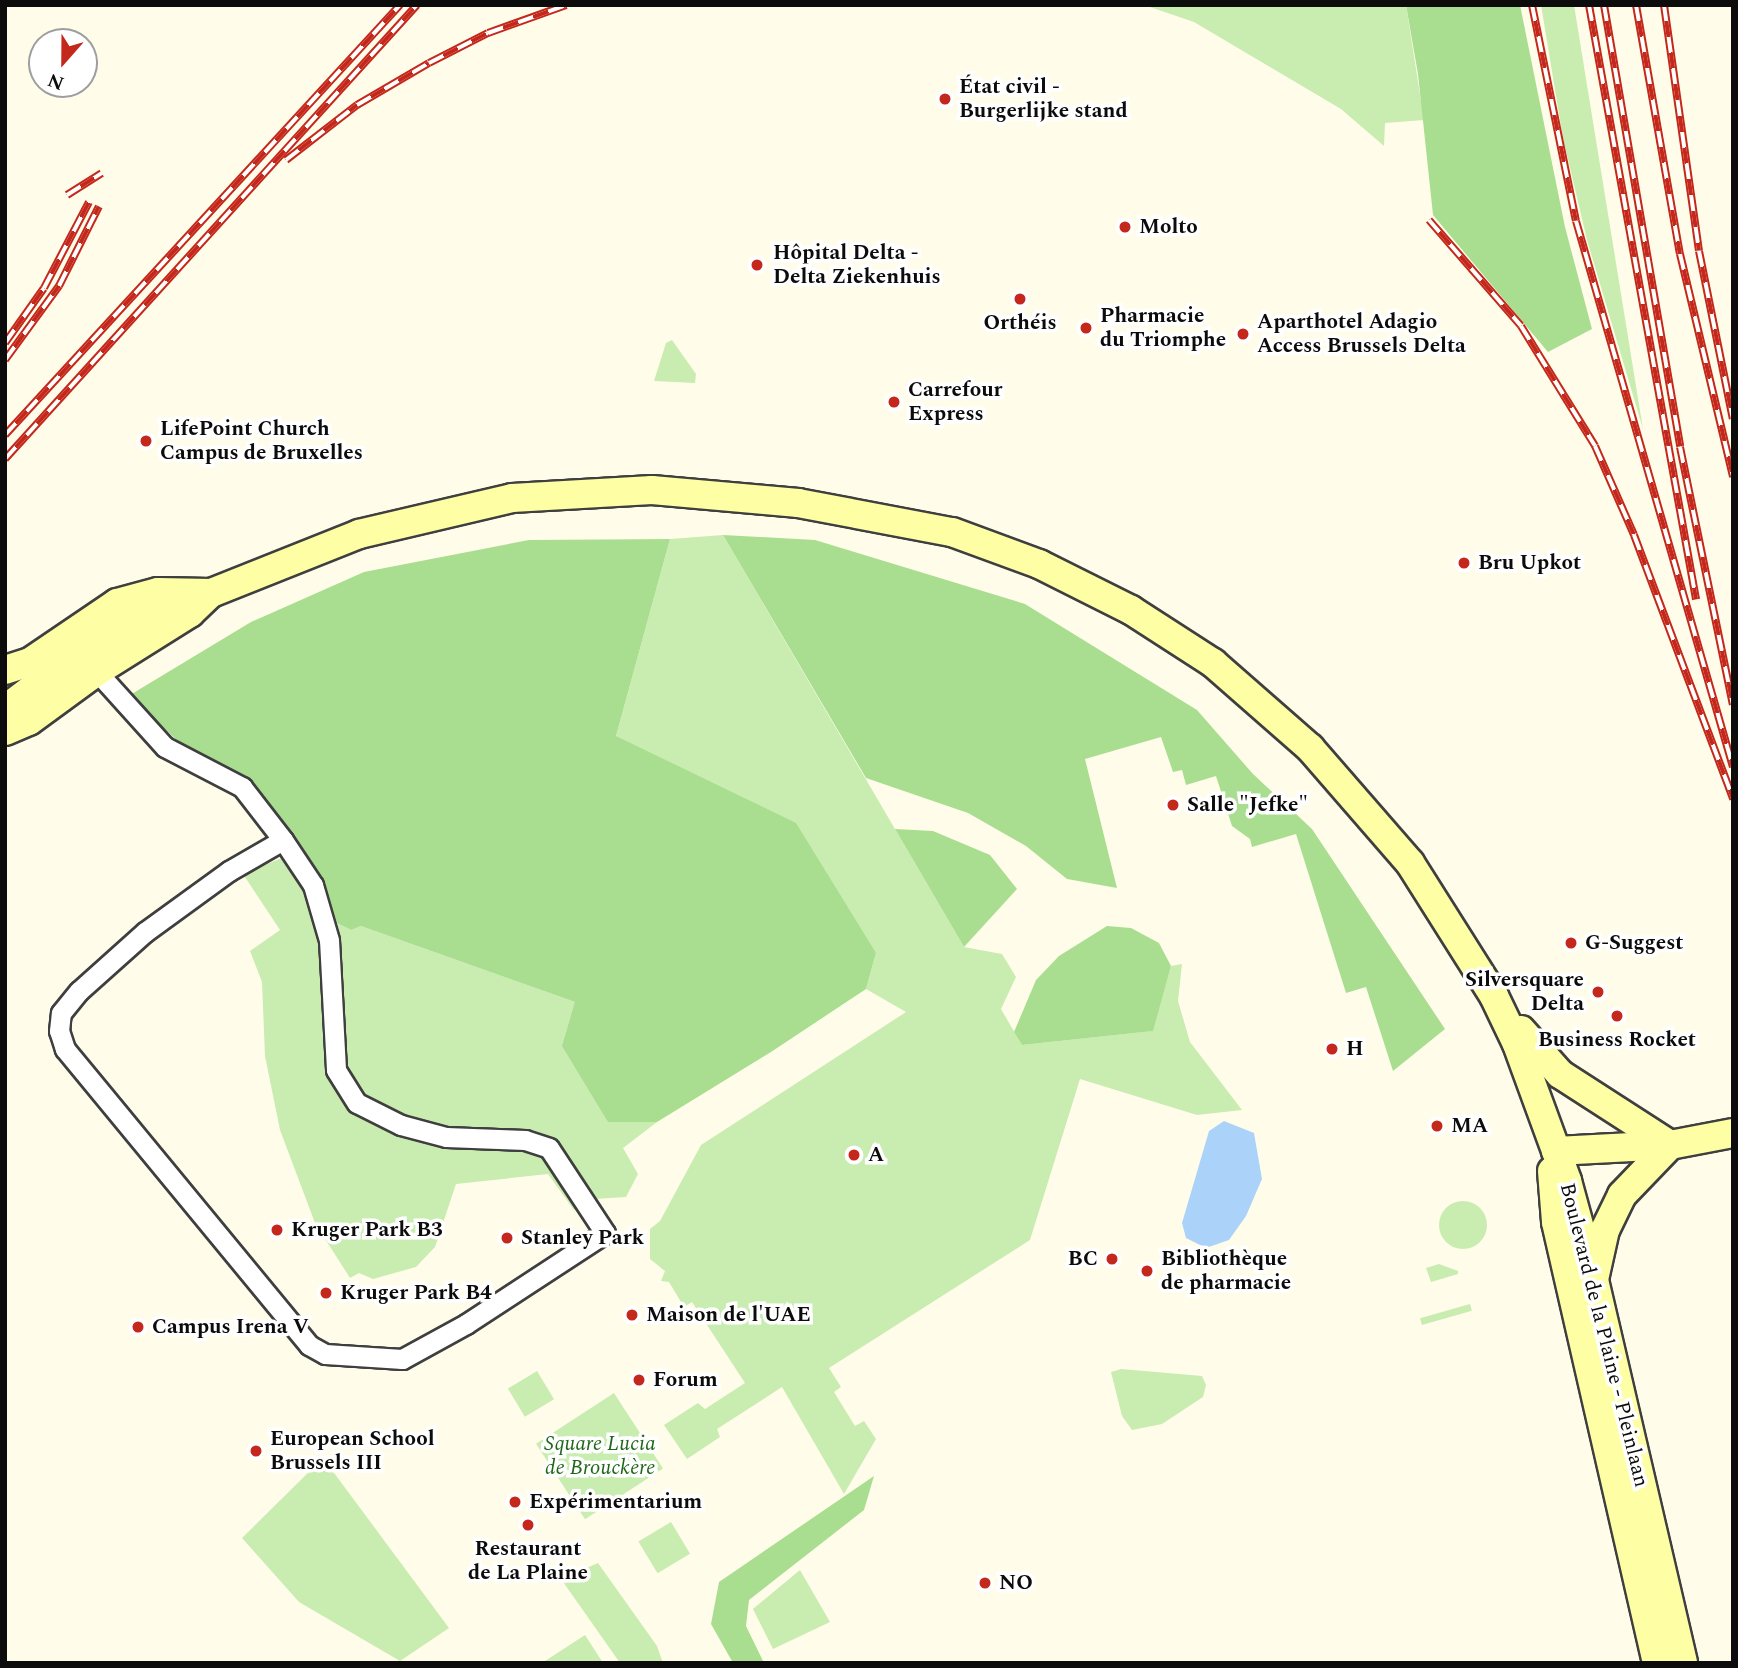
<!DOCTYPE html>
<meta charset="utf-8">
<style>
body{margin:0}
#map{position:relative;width:1738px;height:1668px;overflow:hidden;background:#fffdea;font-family:Spectral,serif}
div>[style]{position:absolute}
.green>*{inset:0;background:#c9ecb1;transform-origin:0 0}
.round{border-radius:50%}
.forest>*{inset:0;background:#a9de90}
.water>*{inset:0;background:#abd3fa}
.roads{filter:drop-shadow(2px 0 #3f3f3f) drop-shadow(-2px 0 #3f3f3f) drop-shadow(0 2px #3f3f3f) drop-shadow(0 -2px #3f3f3f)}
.street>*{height:19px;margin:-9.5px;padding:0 9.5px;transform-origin:9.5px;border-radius:9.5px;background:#fff}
.secondary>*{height:28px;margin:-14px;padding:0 14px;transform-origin:14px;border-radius:14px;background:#feffa5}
.rail>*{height:8px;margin-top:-4px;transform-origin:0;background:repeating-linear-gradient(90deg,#fff 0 16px,#c4271b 0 32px);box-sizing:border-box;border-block:2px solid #c4271b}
.dots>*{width:19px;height:19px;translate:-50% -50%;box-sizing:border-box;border:4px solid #fff;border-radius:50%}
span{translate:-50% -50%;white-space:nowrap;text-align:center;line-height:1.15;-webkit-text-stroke:7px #fff;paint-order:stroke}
.poi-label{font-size:21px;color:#0c0c0c;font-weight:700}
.left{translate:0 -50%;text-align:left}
.right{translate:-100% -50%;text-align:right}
.street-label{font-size:21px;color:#0c0c0c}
.park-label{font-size:21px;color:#1f6718;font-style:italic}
.frame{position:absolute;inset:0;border:7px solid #0c0c0c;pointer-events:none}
.north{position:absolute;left:28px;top:28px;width:70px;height:70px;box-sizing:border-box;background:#fff;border:2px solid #9e9e9e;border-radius:50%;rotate:201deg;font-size:19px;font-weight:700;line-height:28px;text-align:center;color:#0c0c0c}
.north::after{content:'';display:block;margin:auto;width:24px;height:32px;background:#c4271b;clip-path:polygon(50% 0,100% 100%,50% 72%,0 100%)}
</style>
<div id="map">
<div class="green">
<div style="clip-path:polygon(1144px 5px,1406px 5px,1424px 120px,1385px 123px,1384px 146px,1341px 109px,1194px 22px)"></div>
<div style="clip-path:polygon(1541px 5px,1574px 5px,1643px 429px,1587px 240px,1563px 138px)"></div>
<div style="clip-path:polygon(672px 340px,696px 374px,695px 383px,654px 381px,666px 343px)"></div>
<div style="clip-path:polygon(723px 535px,964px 947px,1002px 954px,1016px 977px,1001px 1009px,1022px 1045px,1152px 1031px,1171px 966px,1182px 964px,1178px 1001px,1190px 1042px,1242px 1110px,1197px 1115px,1080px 1079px,1030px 1240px,829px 1368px,841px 1387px,834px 1392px,855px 1426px,864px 1421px,876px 1439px,844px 1494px,782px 1387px,717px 1429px,720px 1437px,687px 1459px,664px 1425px,698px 1403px,705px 1409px,745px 1383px,692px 1302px,684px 1307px,669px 1282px,661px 1281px,665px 1271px,650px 1259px,650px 1229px,660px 1221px,701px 1145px,906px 1012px,866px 989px,876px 953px,616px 736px,670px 539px)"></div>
<div style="clip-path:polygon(301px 850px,323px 885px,337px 923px,351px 930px,361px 926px,575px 1002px,608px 1122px,657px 1122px,623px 1148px,638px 1174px,626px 1197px,594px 1199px,574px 1210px,548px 1174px,456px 1184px,435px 1247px,416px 1267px,373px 1279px,359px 1273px,350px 1278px,315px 1223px,280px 1130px,265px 1056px,262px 982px,250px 951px,280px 930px,243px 874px)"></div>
<div class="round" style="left:1439px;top:1201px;width:48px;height:48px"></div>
<div style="clip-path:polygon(1439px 1264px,1458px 1271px,1458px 1274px,1431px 1282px,1426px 1268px)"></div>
<div style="left:1470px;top:1304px;width:7px;height:52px;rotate:74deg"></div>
<div style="clip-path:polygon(1121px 1369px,1202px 1376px,1206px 1385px,1203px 1397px,1162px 1424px,1132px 1430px,1122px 1416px,1111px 1372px)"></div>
<div style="left:537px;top:1371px;width:33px;height:34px;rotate:59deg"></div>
<div style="left:614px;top:1393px;width:90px;height:93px;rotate:57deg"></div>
<div style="clip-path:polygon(323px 1458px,449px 1628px,400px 1661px,299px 1602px,242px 1538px)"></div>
<div style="left:671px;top:1522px;width:37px;height:38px;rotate:59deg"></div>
<div style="clip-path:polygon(598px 1563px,657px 1646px,663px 1663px,620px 1663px,561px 1579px)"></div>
<div style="clip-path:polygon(800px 1570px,830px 1622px,773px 1649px,753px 1609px)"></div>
<div style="clip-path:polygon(585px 1635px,603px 1663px,542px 1663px)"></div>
</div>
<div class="forest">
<div style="clip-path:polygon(1406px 5px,1520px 5px,1565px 227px,1592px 329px,1548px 352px,1433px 215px,1418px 74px)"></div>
<div style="clip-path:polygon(723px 535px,815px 540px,1025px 604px,1197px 710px,1253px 774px,1312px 829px,1445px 1029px,1393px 1071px,1366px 987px,1346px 993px,1296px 834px,1252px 847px,1250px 839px,1232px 826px,1216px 776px,1186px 785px,1182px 770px,1173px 772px,1161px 737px,1085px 759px,1117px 888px,1067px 879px,1026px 846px,968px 813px,866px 778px)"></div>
<div style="clip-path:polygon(670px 539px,616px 736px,796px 823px,876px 953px,866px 989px,771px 1052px,657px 1122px,608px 1122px,562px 1046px,575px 1002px,361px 926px,351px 930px,337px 923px,323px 885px,301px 850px,249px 780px,191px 754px,130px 695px,251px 622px,364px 572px,529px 540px)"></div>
<div style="clip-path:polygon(895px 829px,933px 831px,990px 855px,1017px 889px,964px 947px)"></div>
<div style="clip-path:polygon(1107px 926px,1131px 928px,1159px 943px,1171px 966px,1153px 1031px,1022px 1045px,1014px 1032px,1036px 980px,1059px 956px)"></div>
<div style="clip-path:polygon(874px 1476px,864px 1510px,749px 1600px,746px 1626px,764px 1663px,733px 1663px,711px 1624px,719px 1582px)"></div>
</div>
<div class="water">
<div style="clip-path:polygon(1224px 1121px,1254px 1133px,1262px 1179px,1246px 1216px,1229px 1240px,1206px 1248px,1186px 1238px,1182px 1223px,1209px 1131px)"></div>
</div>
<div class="roads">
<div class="street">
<div style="left:89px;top:663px;width:113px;rotate:47.9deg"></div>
<div style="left:165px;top:747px;width:87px;rotate:27.5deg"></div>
<div style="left:242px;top:787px;width:67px;rotate:52.3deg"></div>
<div style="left:283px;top:840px;width:54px;rotate:56.3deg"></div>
<div style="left:313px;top:885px;width:57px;rotate:73.8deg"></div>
<div style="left:329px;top:940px;width:130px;rotate:86.9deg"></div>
<div style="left:336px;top:1070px;width:39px;rotate:58deg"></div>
<div style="left:357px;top:1103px;width:49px;rotate:26.6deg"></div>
<div style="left:401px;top:1125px;width:47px;rotate:14.9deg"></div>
<div style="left:446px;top:1137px;width:79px;rotate:2.2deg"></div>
<div style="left:525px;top:1140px;width:25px;rotate:18deg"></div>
<div style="left:549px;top:1148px;width:102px;rotate:56.6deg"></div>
<div style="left:605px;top:1233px;width:166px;rotate:146.8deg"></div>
<div style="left:466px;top:1324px;width:73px;rotate:151.3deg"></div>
<div style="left:402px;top:1359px;width:77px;rotate:-176.3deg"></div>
<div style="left:325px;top:1354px;width:18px;rotate:-151deg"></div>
<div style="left:309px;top:1345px;width:384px;rotate:-129.5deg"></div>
<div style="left:65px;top:1049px;width:19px;rotate:-108deg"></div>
<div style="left:59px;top:1031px;width:18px;rotate:-84deg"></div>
<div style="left:61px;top:1013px;width:28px;rotate:-51deg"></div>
<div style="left:79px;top:991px;width:89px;rotate:-41.8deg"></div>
<div style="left:145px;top:932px;width:104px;rotate:-36deg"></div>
<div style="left:229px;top:871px;width:62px;rotate:-29.9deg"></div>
</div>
<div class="secondary">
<div style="left:5px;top:670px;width:26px;rotate:-18deg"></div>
<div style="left:30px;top:662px;width:105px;rotate:-34.1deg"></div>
<div style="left:117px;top:603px;width:42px;rotate:-15deg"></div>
<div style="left:158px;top:592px;width:53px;rotate:1.1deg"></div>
<div style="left:5px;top:719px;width:17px;rotate:-65deg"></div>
<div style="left:12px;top:704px;width:41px;rotate:-37.1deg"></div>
<div style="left:45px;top:679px;width:109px;rotate:-34.1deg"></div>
<div style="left:135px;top:618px;width:35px;rotate:-22deg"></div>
<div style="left:5px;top:731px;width:26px;rotate:-23deg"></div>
<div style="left:29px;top:721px;width:83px;rotate:-36.2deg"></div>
<div style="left:96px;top:672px;width:111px;rotate:-32.1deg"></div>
<div style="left:190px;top:613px;width:29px;rotate:-44deg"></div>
<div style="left:211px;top:593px;width:159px;rotate:-21.7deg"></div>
<div style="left:359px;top:534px;width:157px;rotate:-13.2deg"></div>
<div style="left:512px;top:498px;width:140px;rotate:-3.3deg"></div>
<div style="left:652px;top:490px;width:147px;rotate:5.1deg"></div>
<div style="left:798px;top:503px;width:157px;rotate:10.7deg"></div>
<div style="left:952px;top:532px;width:93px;rotate:20.2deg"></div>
<div style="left:1039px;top:564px;width:103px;rotate:26.6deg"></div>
<div style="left:1131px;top:610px;width:98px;rotate:32.9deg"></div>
<div style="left:1213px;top:663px;width:129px;rotate:41.2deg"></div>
<div style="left:1310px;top:748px;width:152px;rotate:49deg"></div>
<div style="left:1410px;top:863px;width:157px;rotate:57.7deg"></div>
<div style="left:1494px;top:996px;width:53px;rotate:64.4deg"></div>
<div style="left:1517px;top:1044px;width:146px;rotate:69.9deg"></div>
<div style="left:1567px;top:1181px;width:103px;rotate:74.7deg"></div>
<div style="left:1594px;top:1280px;width:393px;rotate:76.9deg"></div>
<div style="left:1521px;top:1030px;width:59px;rotate:48.4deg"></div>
<div style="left:1560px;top:1074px;width:131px;rotate:32.8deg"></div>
<div style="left:1556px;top:1151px;width:114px;rotate:-3deg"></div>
<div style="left:1670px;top:1145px;width:64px;rotate:-10.8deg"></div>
<div style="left:1552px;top:1171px;width:51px;rotate:85.5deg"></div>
<div style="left:1556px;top:1222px;width:452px;rotate:77.1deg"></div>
<div style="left:1595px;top:1275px;width:46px;rotate:-77.5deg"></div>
<div style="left:1605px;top:1230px;width:39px;rotate:-64deg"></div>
<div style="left:1622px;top:1195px;width:69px;rotate:-46.2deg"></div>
</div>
</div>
<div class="rail">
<div style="left:1532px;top:5px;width:220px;rotate:78.5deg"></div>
<div style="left:1576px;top:221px;width:568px;rotate:73.96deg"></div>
<div style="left:1589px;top:5px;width:604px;rotate:79.79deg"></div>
<div style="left:1604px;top:5px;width:448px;rotate:80.2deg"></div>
<div style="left:1680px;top:447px;width:263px;rotate:78.4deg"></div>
<div style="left:1636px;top:5px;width:253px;rotate:80deg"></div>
<div style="left:1680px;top:254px;width:229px;rotate:76.6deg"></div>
<div style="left:1664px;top:5px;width:248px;rotate:81.9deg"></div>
<div style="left:1699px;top:251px;width:171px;rotate:78.6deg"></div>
<div style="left:286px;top:160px;width:90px;rotate:-37.8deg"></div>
<div style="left:357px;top:105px;width:83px;rotate:-30.3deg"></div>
<div style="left:429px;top:63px;width:66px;rotate:-27deg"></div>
<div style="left:488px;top:33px;width:83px;rotate:-19.7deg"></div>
<div style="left:67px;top:195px;width:41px;rotate:-32.2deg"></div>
<div style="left:1429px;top:220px;width:140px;rotate:49deg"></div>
<div style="left:1521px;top:326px;width:141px;rotate:58.3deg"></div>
<div style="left:1595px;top:446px;width:97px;rotate:66.3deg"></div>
<div style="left:1634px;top:535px;width:282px;rotate:69.4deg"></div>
<div style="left:5px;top:343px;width:67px;rotate:-54.7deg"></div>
<div style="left:44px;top:288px;width:97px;rotate:-62.4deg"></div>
<div style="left:5px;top:360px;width:92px;rotate:-53.9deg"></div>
<div style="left:59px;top:286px;width:89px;rotate:-63.4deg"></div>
<div style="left:5px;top:435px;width:584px;rotate:-47.43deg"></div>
<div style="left:5px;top:459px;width:613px;rotate:-47.78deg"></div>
</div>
<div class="dots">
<div style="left:945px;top:99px;background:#c4271b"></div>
<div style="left:1125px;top:227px;background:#c4271b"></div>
<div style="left:757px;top:265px;background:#c4271b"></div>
<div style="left:1020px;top:299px;background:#c4271b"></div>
<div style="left:1086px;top:328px;background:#c4271b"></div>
<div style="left:1243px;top:334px;background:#c4271b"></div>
<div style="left:894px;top:402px;background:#c4271b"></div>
<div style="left:146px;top:441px;background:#c4271b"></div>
<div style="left:1464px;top:563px;background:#c4271b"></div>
<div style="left:1173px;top:805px;background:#c4271b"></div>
<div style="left:1571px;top:943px;background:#c4271b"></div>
<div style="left:1598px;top:992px;background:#c4271b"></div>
<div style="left:1617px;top:1016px;background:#c4271b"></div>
<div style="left:1332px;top:1049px;background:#c4271b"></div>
<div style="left:1437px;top:1126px;background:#c4271b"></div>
<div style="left:854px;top:1155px;background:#c4271b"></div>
<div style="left:277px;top:1230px;background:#c4271b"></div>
<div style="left:507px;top:1238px;background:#c4271b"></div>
<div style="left:1112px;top:1259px;background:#c4271b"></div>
<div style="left:1147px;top:1271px;background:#c4271b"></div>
<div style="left:326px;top:1293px;background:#c4271b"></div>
<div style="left:632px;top:1315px;background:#c4271b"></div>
<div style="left:138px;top:1327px;background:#c4271b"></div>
<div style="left:639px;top:1380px;background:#c4271b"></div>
<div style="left:256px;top:1451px;background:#c4271b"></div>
<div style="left:515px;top:1502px;background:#c4271b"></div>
<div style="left:528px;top:1525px;background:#c4271b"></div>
<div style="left:985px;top:1583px;background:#c4271b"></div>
</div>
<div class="poi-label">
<span class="left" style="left:959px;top:99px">État civil -<br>Burgerlijke stand</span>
<span class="left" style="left:1139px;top:227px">Molto</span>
<span class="left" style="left:773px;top:265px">Hôpital Delta -<br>Delta Ziekenhuis</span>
<span class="left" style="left:1100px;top:328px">Pharmacie<br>du Triomphe</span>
<span class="left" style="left:1257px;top:334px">Aparthotel Adagio<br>Access Brussels Delta</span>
<span style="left:1020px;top:323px">Orthéis</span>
<span class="left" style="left:908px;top:402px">Carrefour<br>Express</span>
<span class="left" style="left:160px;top:441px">LifePoint Church<br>Campus de Bruxelles</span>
<span class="left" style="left:1478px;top:563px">Bru Upkot</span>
<span class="left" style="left:1187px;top:805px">Salle "Jefke"</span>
<span class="left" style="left:1585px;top:943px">G-Suggest</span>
<span class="right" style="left:1584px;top:992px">Silversquare<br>Delta</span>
<span style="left:1617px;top:1040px">Business Rocket</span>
<span class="left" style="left:1346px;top:1049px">H</span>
<span class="left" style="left:1451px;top:1126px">MA</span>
<span class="left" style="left:868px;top:1155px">A</span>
<span class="left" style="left:291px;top:1230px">Kruger Park B3</span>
<span class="left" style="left:521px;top:1238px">Stanley Park</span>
<span class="right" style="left:1098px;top:1259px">BC</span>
<span class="left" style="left:1161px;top:1271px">Bibliothèque<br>de pharmacie</span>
<span class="left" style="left:340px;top:1293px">Kruger Park B4</span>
<span class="left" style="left:646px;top:1315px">Maison de l'UAE</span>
<span class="left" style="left:152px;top:1327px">Campus Irena V</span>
<span class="left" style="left:653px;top:1380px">Forum</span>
<span class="left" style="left:270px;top:1451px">European School<br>Brussels III</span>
<span class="left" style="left:529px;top:1502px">Expérimentarium</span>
<span style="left:528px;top:1561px">Restaurant<br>de La Plaine</span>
<span class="left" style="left:999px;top:1583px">NO</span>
</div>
<div class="street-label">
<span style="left:1604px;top:1335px;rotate:76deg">Boulevard de la Plaine - Pleinlaan</span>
</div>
<div class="park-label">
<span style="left:600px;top:1456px">Square Lucia<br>de Brouckère</span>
</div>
<div class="frame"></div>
<div class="north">N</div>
</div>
